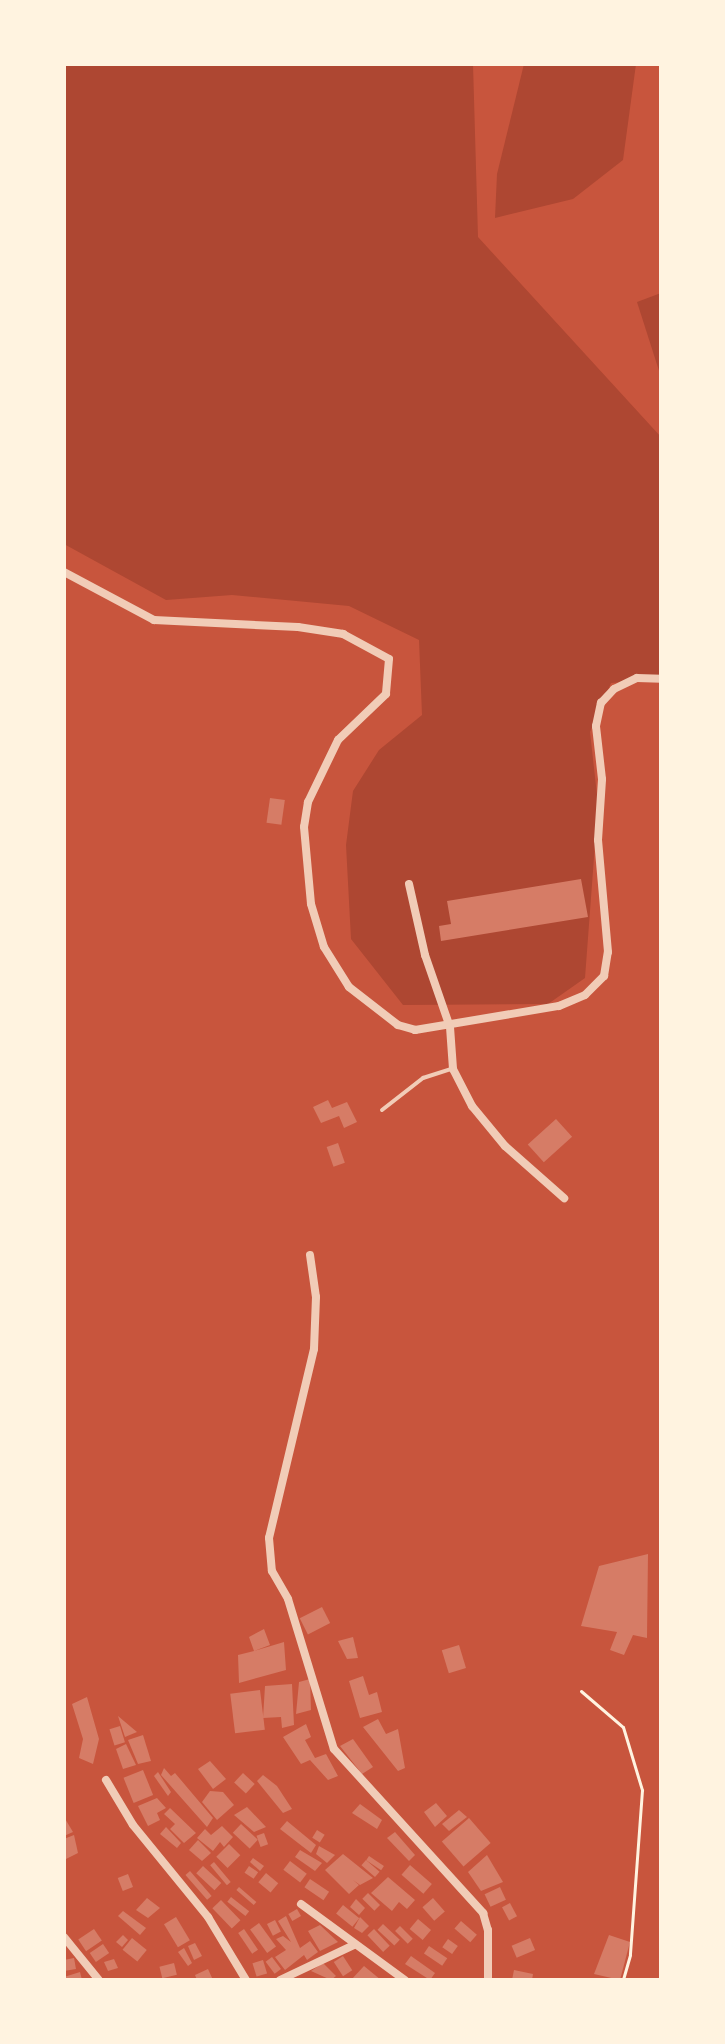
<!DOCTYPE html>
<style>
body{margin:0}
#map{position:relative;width:725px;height:2044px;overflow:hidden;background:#c8553d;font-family:Arial,sans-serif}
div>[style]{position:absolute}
.green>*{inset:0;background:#ae4732}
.building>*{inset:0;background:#d67c66;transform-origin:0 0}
.path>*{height:3px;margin:-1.5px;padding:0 1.5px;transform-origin:1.5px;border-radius:1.5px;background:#fff3e0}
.service>*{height:4px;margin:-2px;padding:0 2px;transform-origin:2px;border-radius:2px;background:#f1ccb7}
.minor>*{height:8px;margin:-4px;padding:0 4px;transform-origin:4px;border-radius:4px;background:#f1ccb7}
span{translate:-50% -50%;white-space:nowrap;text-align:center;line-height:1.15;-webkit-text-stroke:8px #fff3e0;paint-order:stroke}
.frame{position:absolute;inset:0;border:66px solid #fff3e0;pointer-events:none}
</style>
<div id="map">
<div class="green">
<div style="clip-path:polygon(64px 64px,473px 64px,478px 237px,661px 437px,661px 679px,611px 683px,590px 732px,598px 804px,585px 978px,548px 1004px,403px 1005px,351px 939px,346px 845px,353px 791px,379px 750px,422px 715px,419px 640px,349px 606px,232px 595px,166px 600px,64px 544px)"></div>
<div style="clip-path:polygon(524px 64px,636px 64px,623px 160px,573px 199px,495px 218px,497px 174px)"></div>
<div style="clip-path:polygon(661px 293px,661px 377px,637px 302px)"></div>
</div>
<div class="building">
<div style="left:270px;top:798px;width:15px;height:25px;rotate:8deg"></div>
<div style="clip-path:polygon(581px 879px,588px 917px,441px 941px,439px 926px,451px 924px,447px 901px)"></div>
<div style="clip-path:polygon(328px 1100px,332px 1108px,347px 1102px,357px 1122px,344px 1128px,339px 1116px,321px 1123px,313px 1107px)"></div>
<div style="left:556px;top:1119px;width:24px;height:38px;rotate:48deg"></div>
<div style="left:338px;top:1143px;width:21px;height:12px;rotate:71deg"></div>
<div style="clip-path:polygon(648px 1554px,647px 1638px,633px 1635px,624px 1655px,610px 1650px,617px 1632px,581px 1626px,599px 1566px)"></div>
<div style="left:322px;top:1607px;width:18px;height:25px;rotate:63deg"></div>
<div style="clip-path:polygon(264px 1629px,270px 1645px,254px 1651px,284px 1642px,286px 1670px,239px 1683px,238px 1655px,254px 1651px,249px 1637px)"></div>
<div style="clip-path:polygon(353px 1637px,358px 1658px,347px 1659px,338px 1641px)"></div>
<div style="left:459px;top:1645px;width:24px;height:18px;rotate:73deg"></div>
<div style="clip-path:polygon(363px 1676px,369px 1695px,377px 1692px,382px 1712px,360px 1718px,349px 1681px)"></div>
<div style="clip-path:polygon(310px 1679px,311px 1710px,296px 1714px,299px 1682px)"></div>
<div style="clip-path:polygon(292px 1684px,294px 1725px,282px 1728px,281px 1717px,263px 1718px,265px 1686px)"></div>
<div style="left:260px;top:1690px;width:40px;height:30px;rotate:83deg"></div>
<div style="clip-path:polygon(87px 1697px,99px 1739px,93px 1764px,79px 1758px,83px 1739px,72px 1704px)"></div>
<div style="clip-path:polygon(118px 1716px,137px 1732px,125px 1737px)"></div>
<div style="clip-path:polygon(378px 1719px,386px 1734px,398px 1729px,405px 1768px,398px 1771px,363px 1727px)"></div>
<div style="clip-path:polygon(306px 1724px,311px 1737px,305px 1740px,315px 1758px,326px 1754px,338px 1776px,328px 1780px,310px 1760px,301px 1764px,283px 1737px)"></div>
<div style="left:120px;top:1726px;width:17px;height:11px;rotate:73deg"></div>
<div style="clip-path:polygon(143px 1735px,151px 1761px,138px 1764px,128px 1740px)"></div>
<div style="clip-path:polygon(353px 1739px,373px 1767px,362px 1774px,340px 1746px)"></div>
<div style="clip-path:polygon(126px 1744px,136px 1765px,123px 1769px,116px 1749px)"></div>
<div style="clip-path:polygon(210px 1761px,226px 1779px,213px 1789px,198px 1769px)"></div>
<div style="clip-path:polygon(164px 1768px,171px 1776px,175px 1773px,213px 1818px,207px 1827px,161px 1775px)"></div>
<div style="left:143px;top:1770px;width:27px;height:21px;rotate:68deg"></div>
<div style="clip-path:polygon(158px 1772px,171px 1792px,168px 1796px,154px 1776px)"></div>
<div style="left:243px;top:1773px;width:16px;height:13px;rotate:43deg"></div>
<div style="clip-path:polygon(263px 1775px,277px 1786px,292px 1809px,283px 1813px,257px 1781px)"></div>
<div style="clip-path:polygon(210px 1791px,223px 1792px,234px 1805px,217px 1820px,202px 1802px)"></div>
<div style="clip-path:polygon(157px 1798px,166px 1808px,157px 1813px,160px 1820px,148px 1826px,138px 1806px)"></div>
<div style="clip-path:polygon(436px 1803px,447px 1816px,435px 1827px,424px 1812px)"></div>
<div style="clip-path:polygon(360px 1804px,382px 1820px,377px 1829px,352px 1813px)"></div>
<div style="clip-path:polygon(247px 1807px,266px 1827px,254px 1832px,234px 1815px)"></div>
<div style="clip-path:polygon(170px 1808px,196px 1833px,184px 1843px,170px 1829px,175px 1824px,164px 1814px)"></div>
<div style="clip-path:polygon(459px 1810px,467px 1817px,449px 1831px,442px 1824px)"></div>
<div style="clip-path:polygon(64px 1817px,73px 1832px,64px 1836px)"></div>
<div style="left:469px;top:1818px;width:33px;height:36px;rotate:49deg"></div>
<div style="clip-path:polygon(287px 1821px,316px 1845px,311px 1853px,280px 1829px)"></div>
<div style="left:241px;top:1824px;width:23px;height:12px;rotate:43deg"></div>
<div style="clip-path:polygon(222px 1826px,233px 1837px,224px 1847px,220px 1842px,213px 1851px,197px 1838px,205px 1829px,211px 1835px)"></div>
<div style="clip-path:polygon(166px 1827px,181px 1843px,177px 1848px,160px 1834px)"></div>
<div style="left:317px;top:1830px;width:9px;height:9px;rotate:32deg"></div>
<div style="clip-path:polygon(395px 1832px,415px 1855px,409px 1861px,387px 1838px)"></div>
<div style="left:264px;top:1833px;width:12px;height:8px;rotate:70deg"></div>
<div style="clip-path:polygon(74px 1835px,78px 1853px,64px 1860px,64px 1839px)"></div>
<div style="clip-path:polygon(198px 1840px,211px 1853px,202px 1861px,189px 1850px)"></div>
<div style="left:229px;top:1844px;width:16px;height:18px;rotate:45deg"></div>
<div style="clip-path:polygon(319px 1846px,335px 1855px,327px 1863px,316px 1854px)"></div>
<div style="clip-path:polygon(300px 1850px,322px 1863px,315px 1871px,295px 1857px)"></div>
<div style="clip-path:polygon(343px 1854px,373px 1878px,360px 1885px,353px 1880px,359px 1885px,349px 1894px,325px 1870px)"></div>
<div style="clip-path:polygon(487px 1855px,503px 1882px,481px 1891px,468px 1872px)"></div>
<div style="left:369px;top:1856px;width:18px;height:5px;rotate:34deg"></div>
<div style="clip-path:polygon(253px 1858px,264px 1866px,260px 1871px,250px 1862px)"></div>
<div style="left:366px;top:1860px;width:18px;height:7px;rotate:41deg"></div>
<div style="left:290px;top:1861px;width:21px;height:11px;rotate:37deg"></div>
<div style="left:214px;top:1862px;width:26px;height:5px;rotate:50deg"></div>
<div style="left:410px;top:1865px;width:29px;height:13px;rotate:41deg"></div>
<div style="left:203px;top:1866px;width:25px;height:10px;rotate:43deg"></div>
<div style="left:249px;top:1866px;width:11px;height:8px;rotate:34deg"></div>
<div style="left:190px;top:1871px;width:33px;height:6px;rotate:49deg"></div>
<div style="left:266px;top:1873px;width:16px;height:12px;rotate:40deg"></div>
<div style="left:128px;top:1874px;width:14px;height:11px;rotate:69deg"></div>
<div style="clip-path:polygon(388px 1877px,415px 1900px,407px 1909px,399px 1902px,392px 1911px,371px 1893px)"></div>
<div style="left:310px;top:1879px;width:23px;height:10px;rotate:34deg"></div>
<div style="left:239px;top:1887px;width:23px;height:4px;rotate:41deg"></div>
<div style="left:500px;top:1887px;width:14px;height:17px;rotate:65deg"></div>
<div style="left:368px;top:1893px;width:17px;height:8px;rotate:45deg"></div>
<div style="left:231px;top:1897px;width:23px;height:6px;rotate:38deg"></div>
<div style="clip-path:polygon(147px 1898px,160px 1908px,148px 1918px,136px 1910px)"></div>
<div style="left:433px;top:1898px;width:18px;height:14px;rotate:49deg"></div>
<div style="clip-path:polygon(356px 1899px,365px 1908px,359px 1915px,350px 1907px)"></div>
<div style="left:221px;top:1900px;width:28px;height:12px;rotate:46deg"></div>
<div style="left:510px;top:1903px;width:15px;height:9px;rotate:62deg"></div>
<div style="left:343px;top:1905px;width:21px;height:11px;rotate:39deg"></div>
<div style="left:297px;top:1909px;width:8px;height:10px;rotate:60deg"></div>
<div style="clip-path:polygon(123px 1911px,146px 1928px,140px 1935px,118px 1916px)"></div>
<div style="clip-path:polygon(286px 1916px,300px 1948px,310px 1941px,318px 1952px,307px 1960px,304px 1955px,285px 1970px,275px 1957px,286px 1950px,276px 1939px,283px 1936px,291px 1942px,278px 1921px)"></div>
<div style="left:176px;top:1917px;width:27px;height:14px;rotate:59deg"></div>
<div style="clip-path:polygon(360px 1917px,369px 1926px,362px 1933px,354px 1928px)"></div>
<div style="left:418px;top:1919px;width:17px;height:13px;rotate:40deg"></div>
<div style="left:275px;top:1920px;width:13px;height:9px;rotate:63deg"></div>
<div style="left:461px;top:1921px;width:21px;height:10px;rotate:41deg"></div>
<div style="left:259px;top:1923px;width:29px;height:11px;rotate:54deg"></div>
<div style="left:383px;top:1924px;width:23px;height:8px;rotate:43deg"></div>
<div style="clip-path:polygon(320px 1925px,338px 1942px,320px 1951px,308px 1931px)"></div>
<div style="left:400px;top:1926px;width:18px;height:7px;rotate:45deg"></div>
<div style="left:94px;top:1929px;width:14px;height:19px;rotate:56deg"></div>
<div style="left:244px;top:1929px;width:25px;height:7px;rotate:56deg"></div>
<div style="left:374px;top:1929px;width:23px;height:9px;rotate:47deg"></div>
<div style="clip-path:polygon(123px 1935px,128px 1940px,122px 1947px,116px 1942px)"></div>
<div style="clip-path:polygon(609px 1935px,630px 1942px,620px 1980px,594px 1974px)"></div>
<div style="left:132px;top:1938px;width:19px;height:15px;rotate:39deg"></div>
<div style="left:530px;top:1938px;width:13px;height:20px;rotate:67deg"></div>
<div style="left:448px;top:1939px;width:12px;height:10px;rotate:35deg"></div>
<div style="clip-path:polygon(195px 1943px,202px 1956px,194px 1960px,188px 1946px)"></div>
<div style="left:103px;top:1944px;width:11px;height:16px;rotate:56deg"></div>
<div style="left:429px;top:1946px;width:22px;height:9px;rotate:34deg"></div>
<div style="clip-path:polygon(184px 1948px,192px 1963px,188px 1966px,178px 1952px)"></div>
<div style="left:343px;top:1956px;width:17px;height:11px;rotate:57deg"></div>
<div style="clip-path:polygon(411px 1956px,435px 1973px,430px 1980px,405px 1964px)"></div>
<div style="left:272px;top:1957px;width:15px;height:8px;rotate:53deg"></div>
<div style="clip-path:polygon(74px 1958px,76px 1969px,64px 1971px,64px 1960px)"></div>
<div style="clip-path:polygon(114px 1959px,118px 1968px,108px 1971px,104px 1962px)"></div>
<div style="left:263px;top:1960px;width:14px;height:11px;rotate:73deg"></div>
<div style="left:174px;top:1963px;width:12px;height:15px;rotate:76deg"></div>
<div style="clip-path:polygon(323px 1963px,336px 1976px,331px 1980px,311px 1971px)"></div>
<div style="clip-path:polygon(364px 1966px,381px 1980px,351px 1980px)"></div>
<div style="clip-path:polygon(208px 1969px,213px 1980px,197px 1980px,195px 1975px)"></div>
<div style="clip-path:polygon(514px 1970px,533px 1974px,532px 1980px,512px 1980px)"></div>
<div style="clip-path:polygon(80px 1972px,82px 1980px,64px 1980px,64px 1977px)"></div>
</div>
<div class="path">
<div style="left:581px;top:1691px;width:55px;rotate:40.6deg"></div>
<div style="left:623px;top:1727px;width:66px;rotate:73.2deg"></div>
<div style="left:642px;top:1790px;width:165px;rotate:94.2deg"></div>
<div style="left:630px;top:1955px;width:26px;rotate:106deg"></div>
</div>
<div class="service">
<div style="left:382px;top:1110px;width:52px;rotate:-38deg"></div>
<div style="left:423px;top:1078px;width:29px;rotate:-18deg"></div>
</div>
<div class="minor">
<div style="left:64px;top:572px;width:102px;rotate:28.1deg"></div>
<div style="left:154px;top:620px;width:144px;rotate:2.8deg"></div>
<div style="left:298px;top:627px;width:46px;rotate:8.8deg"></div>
<div style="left:343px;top:634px;width:52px;rotate:28.5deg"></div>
<div style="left:389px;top:659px;width:35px;rotate:95deg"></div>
<div style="left:386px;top:694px;width:66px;rotate:136.2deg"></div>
<div style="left:338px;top:740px;width:69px;rotate:115.8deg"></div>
<div style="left:308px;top:802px;width:25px;rotate:99deg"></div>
<div style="left:304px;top:827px;width:77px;rotate:84.8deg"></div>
<div style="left:311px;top:904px;width:45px;rotate:73.2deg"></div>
<div style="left:324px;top:947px;width:47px;rotate:58deg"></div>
<div style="left:349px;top:987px;width:62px;rotate:37.8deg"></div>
<div style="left:398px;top:1025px;width:18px;rotate:16deg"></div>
<div style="left:415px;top:1030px;width:146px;rotate:-9.5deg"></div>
<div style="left:559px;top:1006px;width:28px;rotate:-23deg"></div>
<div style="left:585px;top:995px;width:27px;rotate:-45deg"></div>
<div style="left:604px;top:976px;width:24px;rotate:-81deg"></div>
<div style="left:608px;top:952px;width:112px;rotate:-95.1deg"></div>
<div style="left:598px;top:840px;width:61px;rotate:-86.2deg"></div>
<div style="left:602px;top:779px;width:53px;rotate:-96.5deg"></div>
<div style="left:596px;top:726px;width:24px;rotate:-78deg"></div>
<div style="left:601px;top:703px;width:19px;rotate:-47deg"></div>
<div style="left:614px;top:689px;width:25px;rotate:-26deg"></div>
<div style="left:637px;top:678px;width:24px;rotate:2deg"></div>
<div style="left:409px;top:884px;width:73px;rotate:77.3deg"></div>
<div style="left:425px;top:955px;width:76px;rotate:70.9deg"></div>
<div style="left:450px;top:1027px;width:42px;rotate:85.9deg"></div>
<div style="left:453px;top:1069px;width:42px;rotate:62.8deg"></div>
<div style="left:472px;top:1106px;width:52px;rotate:50.5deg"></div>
<div style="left:505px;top:1146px;width:79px;rotate:41.4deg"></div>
<div style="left:310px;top:1255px;width:42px;rotate:81.9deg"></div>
<div style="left:316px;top:1297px;width:52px;rotate:92.2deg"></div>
<div style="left:314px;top:1349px;width:194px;rotate:103.4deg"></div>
<div style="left:269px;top:1538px;width:33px;rotate:85deg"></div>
<div style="left:272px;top:1571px;width:32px;rotate:60deg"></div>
<div style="left:288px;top:1599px;width:157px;rotate:73deg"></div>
<div style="left:334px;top:1749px;width:222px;rotate:47.7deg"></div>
<div style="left:483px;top:1913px;width:18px;rotate:74deg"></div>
<div style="left:488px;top:1930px;width:50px;rotate:90deg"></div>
<div style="left:106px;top:1780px;width:52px;rotate:59deg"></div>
<div style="left:133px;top:1825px;width:119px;rotate:50.8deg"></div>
<div style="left:208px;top:1917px;width:74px;rotate:58.9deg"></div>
<div style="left:301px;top:1904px;width:129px;rotate:36.2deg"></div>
<div style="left:64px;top:1937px;width:55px;rotate:50.9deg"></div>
<div style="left:280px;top:1980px;width:82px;rotate:-25.3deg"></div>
</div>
<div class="frame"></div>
</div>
